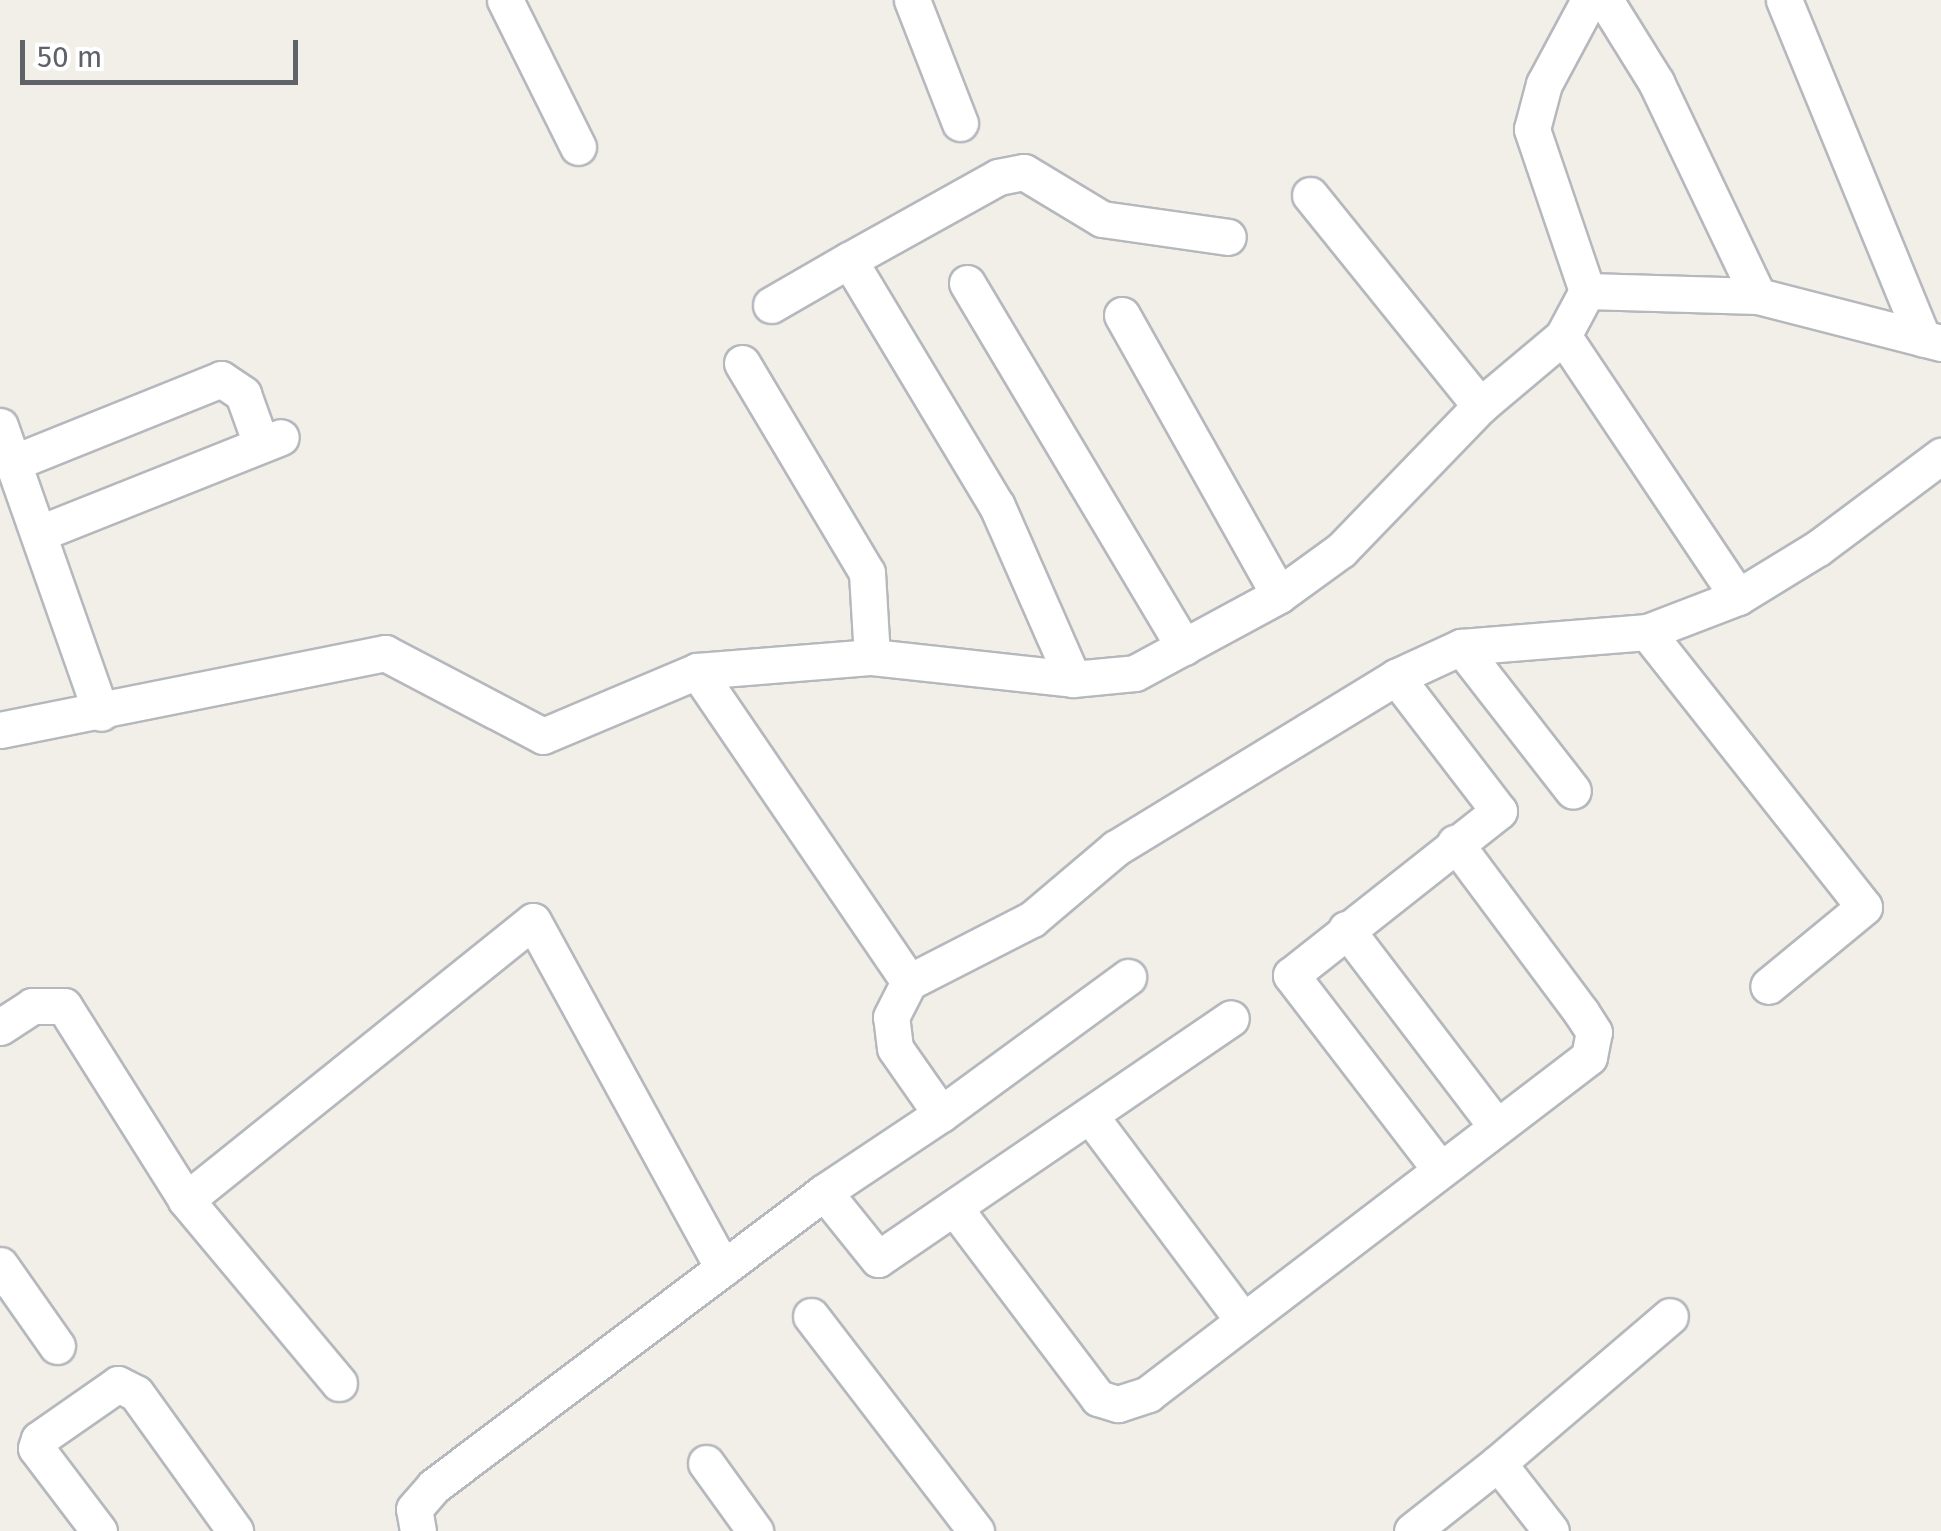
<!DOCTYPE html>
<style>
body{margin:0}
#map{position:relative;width:1941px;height:1531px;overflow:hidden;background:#f1efe8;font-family:"Fira Sans",sans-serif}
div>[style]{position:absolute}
.roads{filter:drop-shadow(2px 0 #b5b8bc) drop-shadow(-2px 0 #b5b8bc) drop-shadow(0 2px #b5b8bc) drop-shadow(0 -2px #b5b8bc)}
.minor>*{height:35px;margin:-17.5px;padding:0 17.5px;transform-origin:17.5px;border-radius:17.5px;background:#fff}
span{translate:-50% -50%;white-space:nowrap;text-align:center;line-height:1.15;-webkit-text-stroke:8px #fff;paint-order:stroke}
.scale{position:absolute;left:20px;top:40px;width:278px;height:45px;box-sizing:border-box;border:5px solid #5f6368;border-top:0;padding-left:12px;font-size:30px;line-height:35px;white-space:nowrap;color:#5f6368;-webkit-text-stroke:8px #fff;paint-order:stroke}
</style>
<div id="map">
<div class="roads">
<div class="minor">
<div style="left:505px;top:0;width:164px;rotate:63.6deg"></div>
<div style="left:912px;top:0;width:132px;rotate:68.7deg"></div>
<div style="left:1605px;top:0;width:97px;rotate:58.1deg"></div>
<div style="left:1656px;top:82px;width:237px;rotate:64.5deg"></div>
<div style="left:1784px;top:0;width:366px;rotate:67.7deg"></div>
<div style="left:1310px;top:195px;width:271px;rotate:51.1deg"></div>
<div style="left:849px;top:260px;width:171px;rotate:-29.1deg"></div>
<div style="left:998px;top:177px;width:26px;rotate:-11deg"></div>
<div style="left:1024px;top:172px;width:91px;rotate:31.1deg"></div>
<div style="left:1102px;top:219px;width:127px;rotate:8.1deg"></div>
<div style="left:967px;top:283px;width:424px;rotate:59.2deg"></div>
<div style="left:1587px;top:291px;width:171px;rotate:-108.8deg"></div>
<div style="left:1532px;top:129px;width:47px;rotate:-75.1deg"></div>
<div style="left:1544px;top:84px;width:95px;rotate:-61.8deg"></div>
<div style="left:771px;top:305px;width:90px;rotate:-30deg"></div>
<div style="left:849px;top:260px;width:287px;rotate:59deg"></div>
<div style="left:997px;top:506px;width:189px;rotate:66.3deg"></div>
<div style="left:1122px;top:315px;width:321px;rotate:60.7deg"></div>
<div style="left:742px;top:363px;width:244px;rotate:59.2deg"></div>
<div style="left:867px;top:573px;width:84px;rotate:86.6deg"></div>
<div style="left:0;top:426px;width:304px;rotate:70.6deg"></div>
<div style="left:15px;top:462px;width:222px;rotate:-21.9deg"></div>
<div style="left:221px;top:379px;width:27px;rotate:34deg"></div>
<div style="left:243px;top:394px;width:53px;rotate:70.2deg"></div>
<div style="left:40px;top:533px;width:259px;rotate:-21.7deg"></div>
<div style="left:1738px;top:597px;width:94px;rotate:-31.5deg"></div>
<div style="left:1818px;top:548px;width:154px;rotate:-36.8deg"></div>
<div style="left:1647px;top:632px;width:350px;rotate:51.7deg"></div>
<div style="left:1864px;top:907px;width:124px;rotate:140.5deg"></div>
<div style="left:1461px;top:647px;width:182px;rotate:52.1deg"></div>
<div style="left:697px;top:671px;width:376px;rotate:55.7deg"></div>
<div style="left:1396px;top:677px;width:169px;rotate:52.5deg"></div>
<div style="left:1499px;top:811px;width:265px;rotate:141.7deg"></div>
<div style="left:1291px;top:975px;width:243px;rotate:52.5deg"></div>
<div style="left:0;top:730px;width:393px;rotate:-11.3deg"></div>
<div style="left:385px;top:653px;width:178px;rotate:27.7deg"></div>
<div style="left:543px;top:736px;width:167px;rotate:-22.9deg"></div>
<div style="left:697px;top:671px;width:176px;rotate:-4.6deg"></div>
<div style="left:872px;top:657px;width:202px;rotate:6.2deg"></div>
<div style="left:1073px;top:679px;width:62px;rotate:-5.5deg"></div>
<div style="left:1135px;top:673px;width:164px;rotate:-28.4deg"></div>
<div style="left:1279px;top:595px;width:77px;rotate:-36deg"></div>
<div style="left:1341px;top:550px;width:200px;rotate:-46deg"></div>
<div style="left:1480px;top:406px;width:109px;rotate:-40.1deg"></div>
<div style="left:1563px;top:336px;width:51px;rotate:-61.9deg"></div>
<div style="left:1587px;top:291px;width:171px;rotate:1.7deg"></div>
<div style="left:1758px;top:296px;width:189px;rotate:14.4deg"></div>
<div style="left:1346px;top:929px;width:248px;rotate:52.7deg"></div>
<div style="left:0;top:1027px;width:38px;rotate:-33deg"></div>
<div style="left:32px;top:1006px;width:32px"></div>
<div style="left:64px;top:1006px;width:229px;rotate:57.8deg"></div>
<div style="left:941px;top:1114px;width:232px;rotate:-36.2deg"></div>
<div style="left:1091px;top:1117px;width:254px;rotate:53.2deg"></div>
<div style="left:824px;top:1192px;width:86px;rotate:51.1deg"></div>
<div style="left:878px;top:1259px;width:427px;rotate:-34.3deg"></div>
<div style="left:956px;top:1210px;width:236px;rotate:52.9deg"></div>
<div style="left:1098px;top:1398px;width:21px;rotate:17deg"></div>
<div style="left:1118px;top:1404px;width:32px;rotate:-18deg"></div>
<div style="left:1148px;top:1394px;width:555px;rotate:-37.39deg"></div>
<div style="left:1589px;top:1057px;width:25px;rotate:-79deg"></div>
<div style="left:1594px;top:1032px;width:24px;rotate:-123deg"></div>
<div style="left:1581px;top:1012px;width:211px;rotate:-126.7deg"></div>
<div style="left:0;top:1265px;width:99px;rotate:54.9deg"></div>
<div style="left:811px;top:1316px;width:271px;rotate:52.5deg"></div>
<div style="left:339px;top:1383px;width:239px;rotate:-129.9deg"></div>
<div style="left:186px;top:1200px;width:445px;rotate:-38.8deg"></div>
<div style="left:533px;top:921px;width:396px;rotate:61.3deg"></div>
<div style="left:706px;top:1463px;width:84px;rotate:54.2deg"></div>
<div style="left:1498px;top:1463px;width:226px;rotate:-40.5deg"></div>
<div style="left:99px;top:1531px;width:104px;rotate:-127.2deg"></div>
<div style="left:36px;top:1448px;width:9px;rotate:-72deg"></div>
<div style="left:39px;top:1439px;width:96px;rotate:-34.8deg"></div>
<div style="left:118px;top:1384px;width:20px;rotate:27deg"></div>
<div style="left:136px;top:1393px;width:170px;rotate:54.3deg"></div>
<div style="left:418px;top:1531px;width:22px;rotate:-100deg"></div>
<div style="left:414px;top:1509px;width:30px;rotate:-49deg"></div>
<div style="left:434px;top:1486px;width:488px;rotate:-37deg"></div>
<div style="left:824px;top:1192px;width:141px;rotate:-33.7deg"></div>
<div style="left:941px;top:1114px;width:80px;rotate:-124.9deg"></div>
<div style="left:895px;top:1048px;width:31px;rotate:-97deg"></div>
<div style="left:891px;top:1017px;width:39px;rotate:-63deg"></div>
<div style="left:909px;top:982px;width:138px;rotate:-27.1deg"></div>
<div style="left:1032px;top:919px;width:110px;rotate:-40.2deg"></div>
<div style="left:1116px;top:848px;width:328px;rotate:-31.4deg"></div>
<div style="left:1396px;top:677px;width:72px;rotate:-24.8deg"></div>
<div style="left:1461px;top:647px;width:187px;rotate:-4.6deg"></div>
<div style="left:1647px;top:632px;width:97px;rotate:-21deg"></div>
<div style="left:1738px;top:597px;width:314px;rotate:-123.8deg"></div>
<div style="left:1412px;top:1531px;width:110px;rotate:-38.3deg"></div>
<div style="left:1498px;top:1463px;width:86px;rotate:52.1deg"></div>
</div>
</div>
<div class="scale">50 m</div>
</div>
